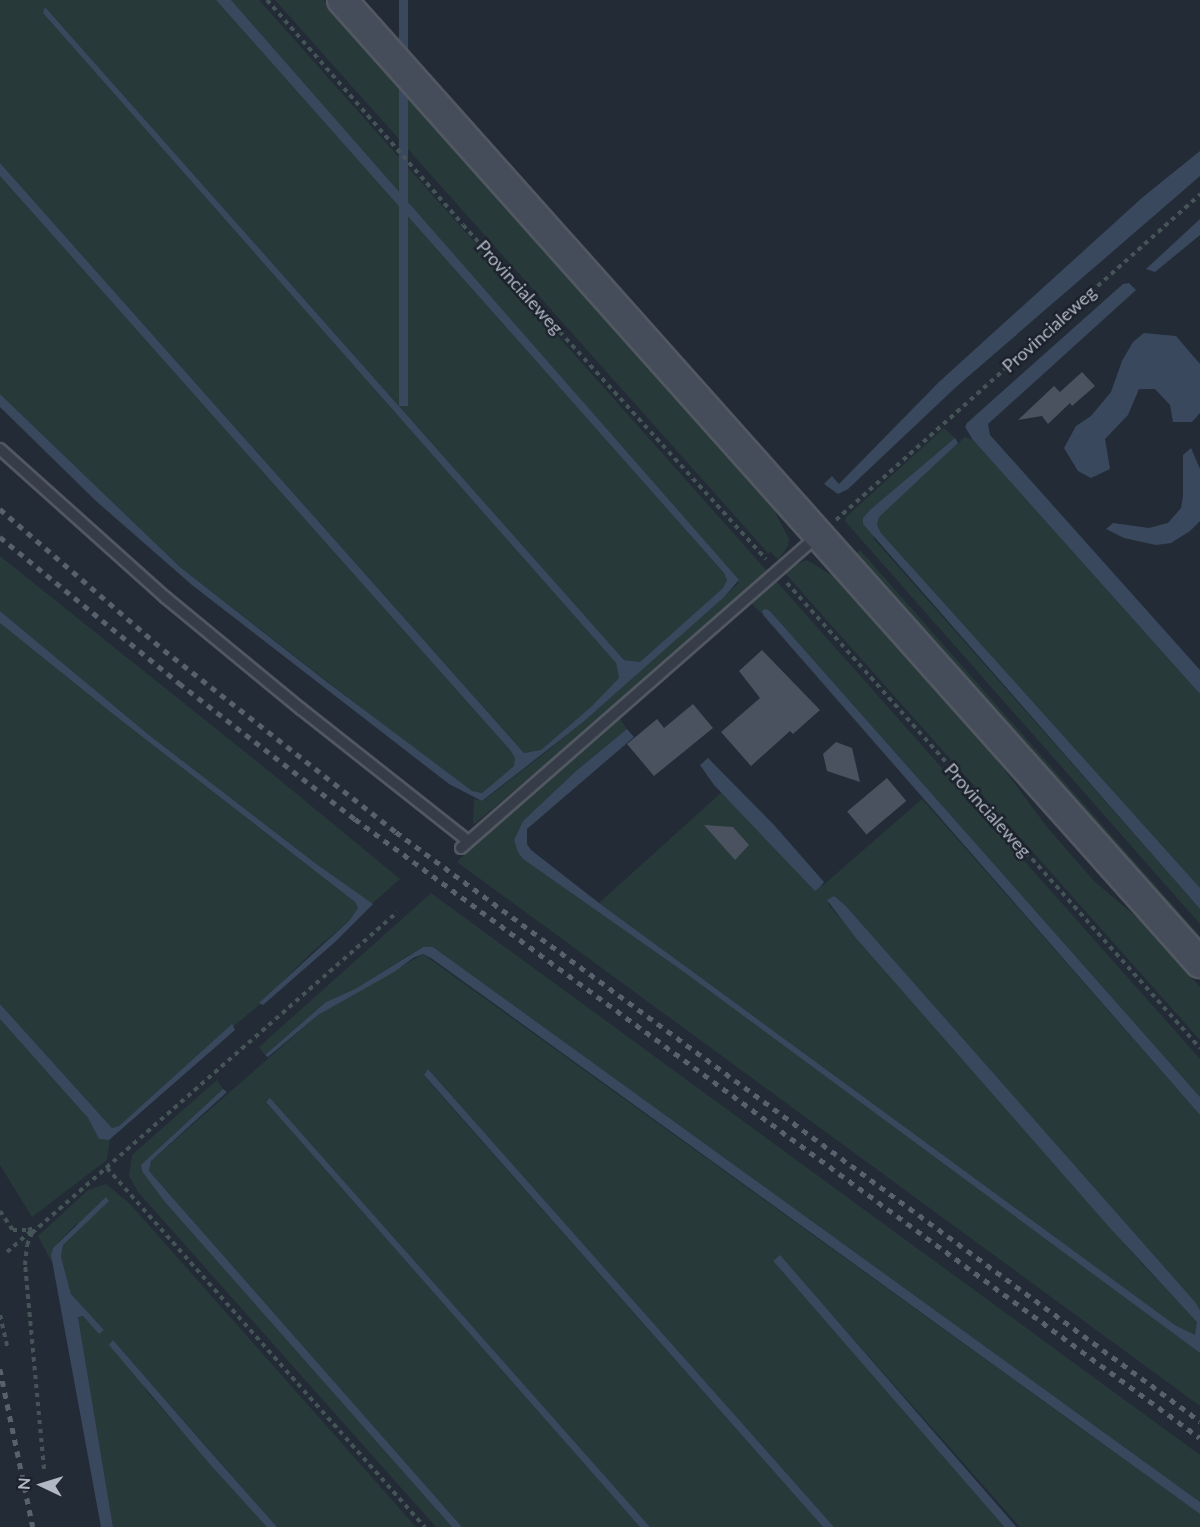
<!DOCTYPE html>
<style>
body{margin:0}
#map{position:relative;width:1200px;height:1527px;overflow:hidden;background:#232b37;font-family:Lato,sans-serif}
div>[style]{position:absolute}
.green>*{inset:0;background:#28393a}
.water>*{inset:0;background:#3a485e;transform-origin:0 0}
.building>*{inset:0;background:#4a5260;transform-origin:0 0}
.path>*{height:4px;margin-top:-2px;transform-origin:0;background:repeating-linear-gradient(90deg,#455457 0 4.5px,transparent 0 9px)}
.roads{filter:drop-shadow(2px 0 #525862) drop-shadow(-2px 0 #525862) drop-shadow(0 2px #525862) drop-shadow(0 -2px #525862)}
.service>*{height:10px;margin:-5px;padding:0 5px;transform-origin:5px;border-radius:5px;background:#373d48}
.secondary>*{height:28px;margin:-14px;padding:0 14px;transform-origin:14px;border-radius:14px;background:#454c5a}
.rail>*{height:4.5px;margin-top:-2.25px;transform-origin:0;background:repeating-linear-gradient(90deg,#59616e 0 6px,transparent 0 12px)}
span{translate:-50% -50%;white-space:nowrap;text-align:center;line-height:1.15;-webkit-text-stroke:5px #1c222c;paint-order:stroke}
.street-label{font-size:18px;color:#b2b8c4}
.north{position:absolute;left:12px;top:1455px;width:60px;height:60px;-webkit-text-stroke:4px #1c222c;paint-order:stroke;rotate:274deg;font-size:16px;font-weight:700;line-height:24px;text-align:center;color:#b2b8c4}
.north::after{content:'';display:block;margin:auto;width:21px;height:27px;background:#b2b8c4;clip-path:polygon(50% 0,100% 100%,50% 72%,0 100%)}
</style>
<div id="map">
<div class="green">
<div style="clip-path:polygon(0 0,216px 0,724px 573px,727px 580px,723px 588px,640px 662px,624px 660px,45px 7px,43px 13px,616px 663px,619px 678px,607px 693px,541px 750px,524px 753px,0 163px)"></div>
<div style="clip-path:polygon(231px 0,259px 0,767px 571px,697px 637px,473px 825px,474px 799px,483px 801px,550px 749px,739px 583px)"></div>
<div style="clip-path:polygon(275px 0,324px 0,773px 508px,789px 539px,788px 546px,778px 560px,771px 552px,768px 553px)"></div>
<div style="clip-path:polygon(0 176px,510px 750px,515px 758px,515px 766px,482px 793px,472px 792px,387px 728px,180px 567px,0 394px)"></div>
<div style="clip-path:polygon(944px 428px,955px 438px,871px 509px,874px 539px,1200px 909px,1200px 924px,845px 521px,846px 517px)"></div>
<div style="clip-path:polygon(965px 437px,973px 440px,1200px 694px,1200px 889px,881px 533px,877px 525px,879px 517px,889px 505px)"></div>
<div style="clip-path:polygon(850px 545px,857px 553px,860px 550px,1200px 936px,1200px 948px,857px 561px)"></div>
<div style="clip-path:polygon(0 556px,275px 776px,400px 879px,372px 904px,315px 863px,149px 735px,0 611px)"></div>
<div style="clip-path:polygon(807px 560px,838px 579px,995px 757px,1047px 827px,1094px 881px,1141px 921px,1200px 987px,1200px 1040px,785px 573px,797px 564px)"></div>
<div style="clip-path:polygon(773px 581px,777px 582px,1200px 1059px,1200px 1097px,770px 611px,762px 611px,764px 616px,750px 602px)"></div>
<div style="clip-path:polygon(0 623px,113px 714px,355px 902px,358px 908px,349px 921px,312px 952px,260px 1004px,233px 1027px,231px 1025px,119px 1126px,112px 1128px,0 1004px)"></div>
<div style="clip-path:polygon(618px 716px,627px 729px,576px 771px,523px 821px,514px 840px,523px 859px,684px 972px,1200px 1353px,1200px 1406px,457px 862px,502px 818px)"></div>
<div style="clip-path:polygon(722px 792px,821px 887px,922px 799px,1200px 1115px,1200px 1310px,845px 905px,834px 896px,828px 904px,1142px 1264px,1198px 1322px,1195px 1335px,1175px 1325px,599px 903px)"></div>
<div style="clip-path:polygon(431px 893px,1200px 1455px,1200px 1502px,433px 947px,422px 947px,355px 989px,326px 1002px,265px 1055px,259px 1047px)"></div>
<div style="clip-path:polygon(423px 954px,1200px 1514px,1200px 1527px,1020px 1527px,780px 1256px,775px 1263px,1008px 1527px,834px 1527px,428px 1069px,424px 1076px,823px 1527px,650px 1527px,270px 1099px,266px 1102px,640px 1527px,462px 1527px,149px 1171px,151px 1161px,318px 1015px)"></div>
<div style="clip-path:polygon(0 1019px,88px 1118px,99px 1139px,110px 1139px,107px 1160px,32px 1217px,0 1165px)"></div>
<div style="clip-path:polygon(217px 1080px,223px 1089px,144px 1162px,164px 1201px,452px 1527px,436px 1527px,138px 1192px,129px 1176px,132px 1155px)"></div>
<div style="clip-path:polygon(106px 1184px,130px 1204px,416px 1527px,277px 1527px,113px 1340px,149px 1394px,267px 1527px,113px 1527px,78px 1317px,83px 1316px,99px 1333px,104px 1330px,71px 1294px,61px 1257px,63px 1245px,77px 1231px,77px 1223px,53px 1248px,52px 1263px,38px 1236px,88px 1190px)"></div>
</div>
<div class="water">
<div style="clip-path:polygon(216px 0,231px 0,739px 580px,723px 598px,583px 722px,482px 801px,449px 784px,192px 585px,96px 501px,0 407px,0 394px,180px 567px,327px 682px,472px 791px,482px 793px,514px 766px,515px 758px,510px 750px,0 176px,0 163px,524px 753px,541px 750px,592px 706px,619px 678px,616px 663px,43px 13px,45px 7px,624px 660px,640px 662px,723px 588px,727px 580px,724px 573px)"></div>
<div style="left:399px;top:0;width:9px;height:406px"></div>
<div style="clip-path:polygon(1200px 151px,1200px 176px,956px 387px,848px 489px,838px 494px,824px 484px,832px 476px,839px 484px,939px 382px,1143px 197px)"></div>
<div style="clip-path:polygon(1200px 219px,1200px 235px,1155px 272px,1146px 269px)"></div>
<div style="clip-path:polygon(1129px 283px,1136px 290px,988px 424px,990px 435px,1200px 670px,1200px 694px,973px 440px,965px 427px,967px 423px,1123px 284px)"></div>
<div style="clip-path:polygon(1144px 333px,1176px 336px,1200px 364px,1200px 413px,1192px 422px,1173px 422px,1170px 405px,1155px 389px,1139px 389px,1128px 415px,1105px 439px,1110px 469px,1091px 478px,1078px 471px,1064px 448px,1076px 426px,1091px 416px,1111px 392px,1122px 361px,1133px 342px)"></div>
<div style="clip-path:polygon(955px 438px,958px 443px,879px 517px,877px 525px,881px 533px,1200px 888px,1200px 909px,863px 524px,863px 518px,871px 509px)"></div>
<div style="clip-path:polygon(1191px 448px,1200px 469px,1200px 521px,1190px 531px,1171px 543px,1156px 545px,1124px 538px,1106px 529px,1113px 523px,1149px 528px,1168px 523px,1181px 508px,1183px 496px,1183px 455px)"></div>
<div style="clip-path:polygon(765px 609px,770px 611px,1200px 1097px,1200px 1115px,764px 616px,762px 611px)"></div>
<div style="clip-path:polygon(0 611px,149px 735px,315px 863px,373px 904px,335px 942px,263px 1005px,259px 1003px,349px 921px,358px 908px,355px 902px,113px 714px,0 623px)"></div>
<div style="clip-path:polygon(627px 729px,634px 737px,527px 829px,527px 844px,531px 850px,599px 903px,1175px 1325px,1195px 1335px,1197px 1322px,1110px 1228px,856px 938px,827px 900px,834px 896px,845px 905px,1195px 1302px,1200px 1310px,1200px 1353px,684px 972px,523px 859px,518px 852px,514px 840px,523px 821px,576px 771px)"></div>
<div style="clip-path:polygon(708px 758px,774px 825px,824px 882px,821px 886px,815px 891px,714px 785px,700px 765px)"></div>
<div style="clip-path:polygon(423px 947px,433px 947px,1200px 1502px,1200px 1514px,431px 958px,423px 954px,413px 958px,394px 972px,318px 1015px,268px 1057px,265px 1055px,326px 1002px,355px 989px)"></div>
<div style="clip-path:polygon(0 1004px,112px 1128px,119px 1126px,232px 1024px,235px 1030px,109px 1140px,99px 1139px,88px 1118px,0 1019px)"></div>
<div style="clip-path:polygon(428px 1069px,834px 1527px,823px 1527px,424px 1075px)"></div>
<div style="clip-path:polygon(223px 1089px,227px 1092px,151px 1161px,149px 1171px,462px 1527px,452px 1527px,164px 1201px,142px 1171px,141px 1165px,144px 1162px)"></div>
<div style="clip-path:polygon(270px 1098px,650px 1527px,640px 1527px,266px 1102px)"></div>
<div style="clip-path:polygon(106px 1197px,109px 1201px,63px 1245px,61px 1257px,71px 1294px,104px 1330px,99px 1334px,83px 1316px,78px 1317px,113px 1527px,101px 1527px,51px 1255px,53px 1248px)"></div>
<div style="left:780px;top:1255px;width:363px;height:9px;rotate:49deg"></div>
<div style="clip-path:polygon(113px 1340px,208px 1449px,277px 1527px,267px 1527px,208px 1462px,109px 1345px)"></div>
</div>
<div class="building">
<div style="clip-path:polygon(1082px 372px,1095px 386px,1072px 406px,1070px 403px,1048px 424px,1042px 416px,1018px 420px,1054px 386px,1060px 392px)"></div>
<div style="clip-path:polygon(762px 650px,820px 710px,793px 734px,790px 731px,751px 766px,721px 732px,760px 698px,739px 671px)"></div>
<div style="clip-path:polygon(693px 704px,713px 728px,654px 776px,627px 744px,657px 719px,664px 728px)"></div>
<div style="clip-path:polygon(836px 742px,852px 748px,860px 782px,827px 771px,823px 754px)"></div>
<div style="left:887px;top:778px;width:30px;height:52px;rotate:50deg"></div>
<div style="clip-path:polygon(704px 825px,733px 827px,749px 845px,735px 860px)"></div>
</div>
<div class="path">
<div style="left:267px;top:0;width:298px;rotate:48.9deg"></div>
<div style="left:463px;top:225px;width:451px;rotate:47.8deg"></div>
<div style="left:836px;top:520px;width:489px;rotate:-41.8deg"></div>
<div style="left:787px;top:583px;width:622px;rotate:48.39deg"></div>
<div style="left:107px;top:1168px;width:480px;rotate:48.5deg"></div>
<div style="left:0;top:1211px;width:23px;rotate:56deg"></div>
<div style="left:13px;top:1230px;width:15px"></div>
<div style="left:28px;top:1230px;width:9px;rotate:-21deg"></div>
<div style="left:7px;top:1252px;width:32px;rotate:-41deg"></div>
<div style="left:0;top:1315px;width:35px;rotate:77deg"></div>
<div style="left:44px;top:1469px;width:205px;rotate:-95.3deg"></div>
<div style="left:25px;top:1265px;width:20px;rotate:-84deg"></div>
<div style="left:27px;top:1245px;width:13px;rotate:-67deg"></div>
<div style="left:32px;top:1233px;width:486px;rotate:-41.3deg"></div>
</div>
<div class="roads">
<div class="service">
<div style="left:0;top:449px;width:222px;rotate:41.9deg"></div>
<div style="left:165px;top:597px;width:176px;rotate:39.5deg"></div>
<div style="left:301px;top:709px;width:213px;rotate:38.3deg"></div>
<div style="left:461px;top:848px;width:473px;rotate:-41.2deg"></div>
</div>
<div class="secondary">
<div style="left:342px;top:0;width:1290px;rotate:48.3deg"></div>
</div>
</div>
<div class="rail">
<div style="left:0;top:509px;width:216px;rotate:40.7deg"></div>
<div style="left:164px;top:650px;width:295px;rotate:38.1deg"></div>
<div style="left:396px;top:832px;width:997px;rotate:36.23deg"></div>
<div style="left:0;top:537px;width:231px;rotate:39.2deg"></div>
<div style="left:179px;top:683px;width:222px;rotate:37.7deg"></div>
<div style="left:355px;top:819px;width:1047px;rotate:36.22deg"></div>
<div style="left:0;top:1369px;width:161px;rotate:78.2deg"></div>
</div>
<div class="street-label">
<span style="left:520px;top:287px;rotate:48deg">Provincialeweg</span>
<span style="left:1049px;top:329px;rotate:-42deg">Provincialeweg</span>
<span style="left:988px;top:810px;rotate:48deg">Provincialeweg</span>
</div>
<div class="north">N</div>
</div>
